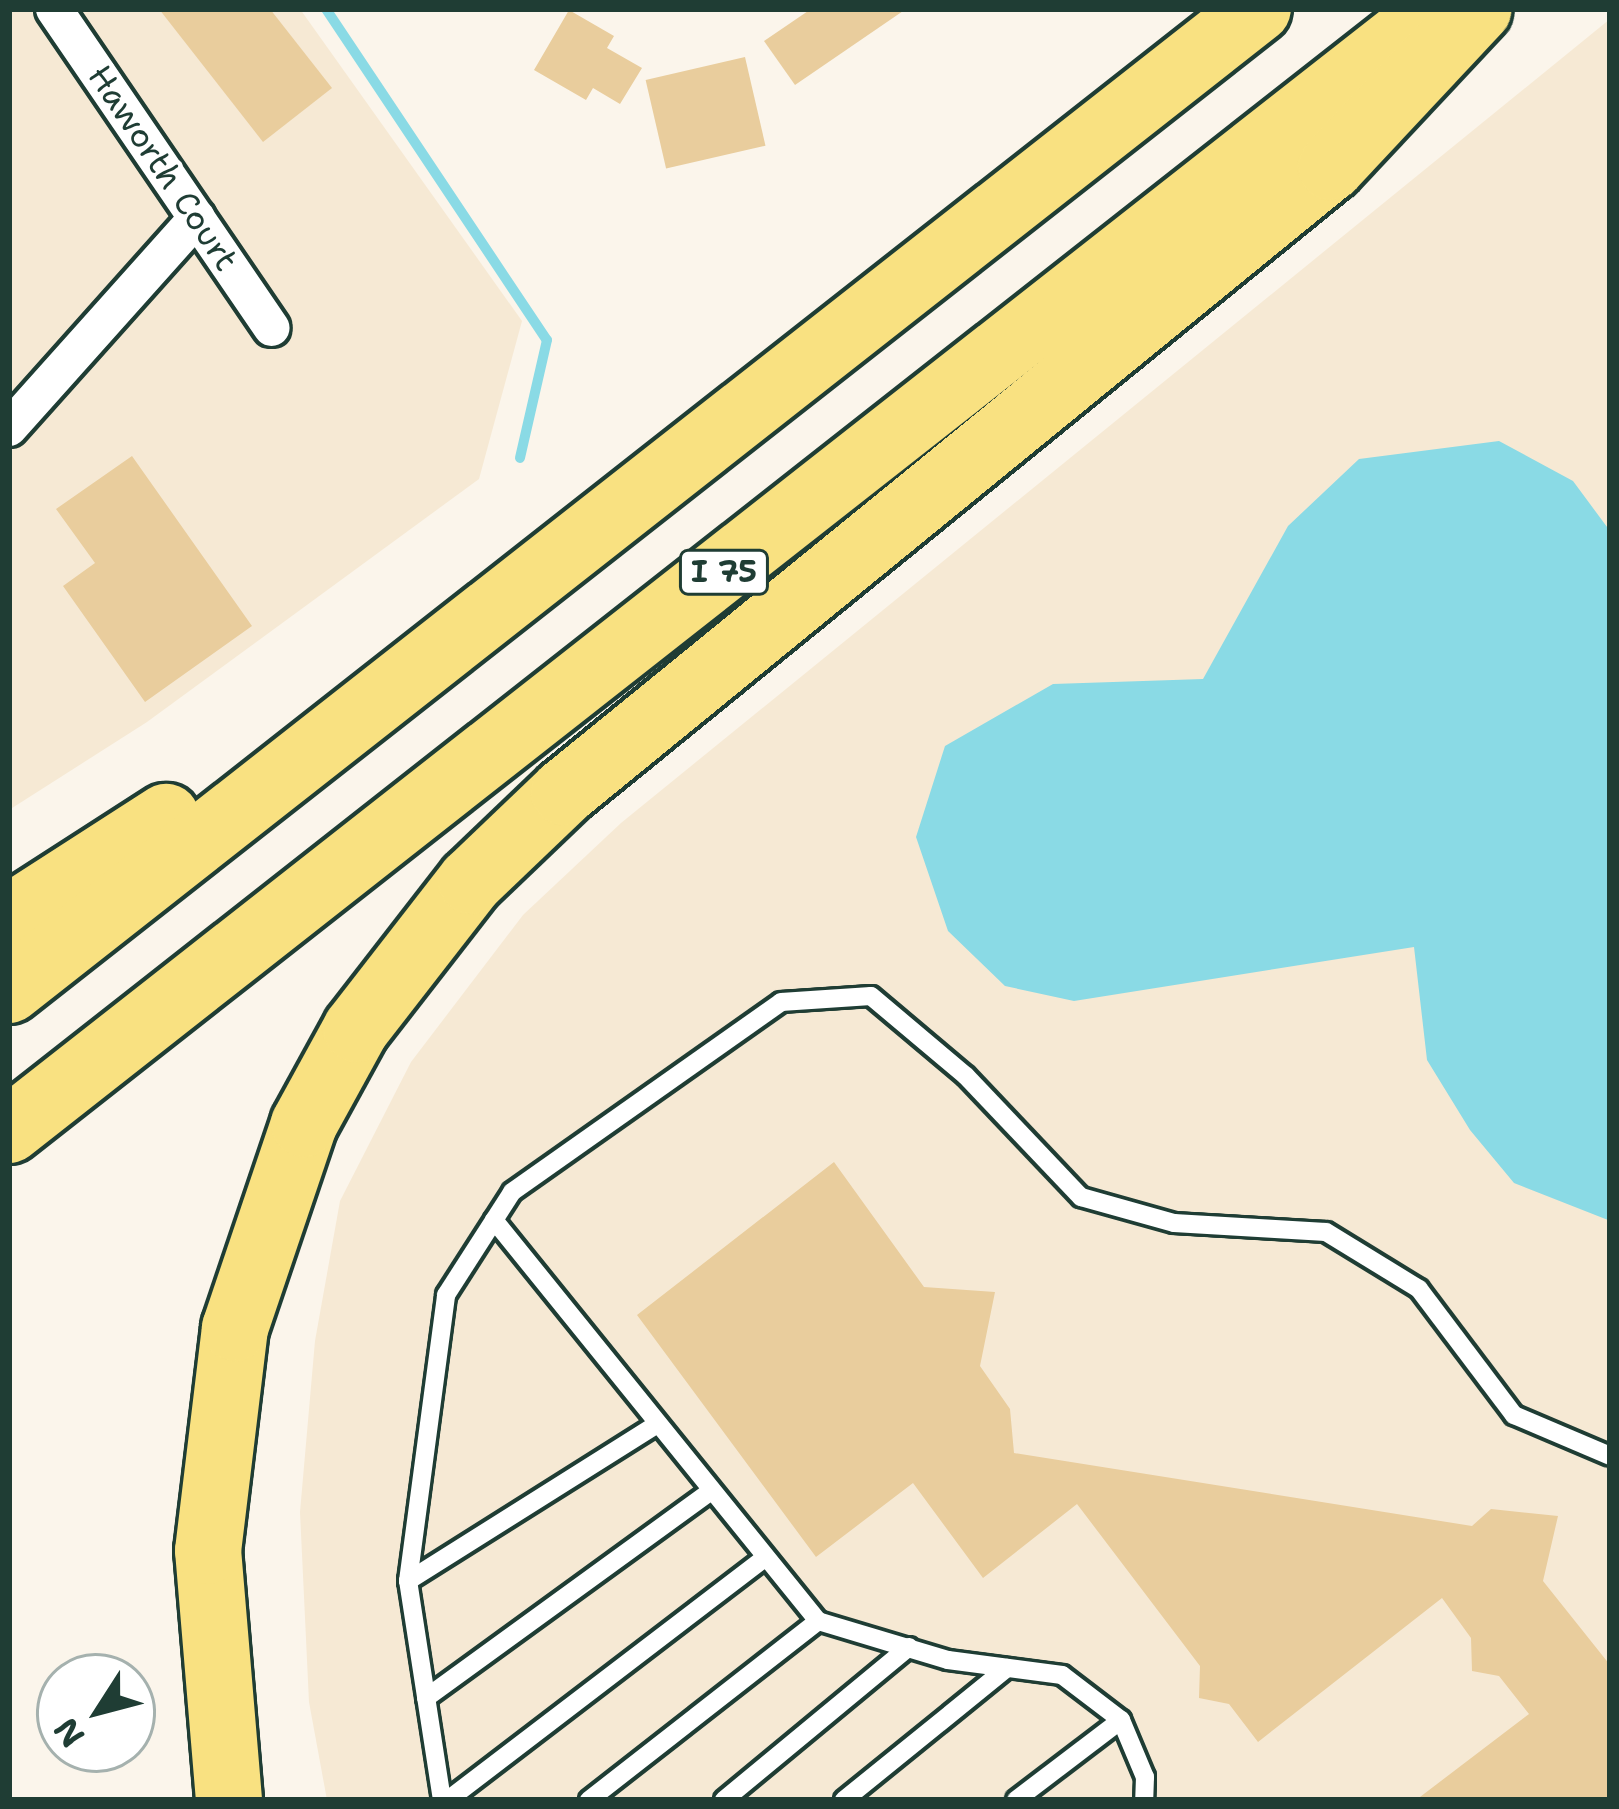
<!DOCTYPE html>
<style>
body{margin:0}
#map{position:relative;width:1619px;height:1809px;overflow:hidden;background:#fbf5eb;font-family:"Shantell Sans",sans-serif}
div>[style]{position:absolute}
.built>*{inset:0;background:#f6e9d4}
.water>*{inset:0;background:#8adae5}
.stream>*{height:10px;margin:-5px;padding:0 5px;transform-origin:5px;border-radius:5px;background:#8adae5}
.building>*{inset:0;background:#e9cd9d;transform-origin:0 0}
.roads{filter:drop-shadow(3px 0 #1f3d34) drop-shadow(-3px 0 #1f3d34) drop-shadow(0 3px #1f3d34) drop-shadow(0 -3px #1f3d34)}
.lane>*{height:18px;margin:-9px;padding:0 9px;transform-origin:9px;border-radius:9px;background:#fff}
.street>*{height:36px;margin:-18px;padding:0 18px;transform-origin:18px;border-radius:18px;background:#fff}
.highway>*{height:66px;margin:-33px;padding:0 33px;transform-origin:33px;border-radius:33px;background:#f9e181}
span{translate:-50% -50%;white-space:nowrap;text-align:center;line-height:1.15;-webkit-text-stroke:9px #fff;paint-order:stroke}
.shield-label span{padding:3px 9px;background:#fff;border:3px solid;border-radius:9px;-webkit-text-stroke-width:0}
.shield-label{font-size:30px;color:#1f3d34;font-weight:700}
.street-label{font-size:33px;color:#1f3d34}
.frame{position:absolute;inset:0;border:12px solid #1f3d34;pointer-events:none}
.north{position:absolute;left:36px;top:1653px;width:120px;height:120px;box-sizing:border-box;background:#fff;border:3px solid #a5b1ae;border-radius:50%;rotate:234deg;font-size:33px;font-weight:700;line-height:48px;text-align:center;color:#1f3d34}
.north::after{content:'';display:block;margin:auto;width:42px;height:54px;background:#1f3d34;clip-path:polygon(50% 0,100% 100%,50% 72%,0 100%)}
</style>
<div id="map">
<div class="built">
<div style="clip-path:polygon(9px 9px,300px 9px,522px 321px,479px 479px,147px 722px,9px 810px)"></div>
<div style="clip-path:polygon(1610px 19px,1610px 1800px,327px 1800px,309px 1702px,300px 1512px,315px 1341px,340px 1201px,411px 1062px,523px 915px,621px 823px)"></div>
</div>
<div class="water">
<div style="clip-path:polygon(1499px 441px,1573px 481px,1610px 531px,1608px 1220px,1514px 1183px,1470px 1130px,1427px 1060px,1414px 947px,1074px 1001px,1005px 986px,948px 931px,916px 837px,945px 746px,1053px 684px,1203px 679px,1288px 526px,1359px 459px)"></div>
</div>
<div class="stream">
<div style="left:326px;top:9px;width:398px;rotate:56.3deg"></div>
<div style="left:547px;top:340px;width:121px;rotate:102.9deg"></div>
</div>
<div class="building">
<div style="clip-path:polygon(159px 9px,270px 9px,332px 88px,263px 142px)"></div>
<div style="clip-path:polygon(811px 9px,906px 9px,795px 85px,764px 41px)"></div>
<div style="clip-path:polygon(569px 10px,614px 36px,607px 48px,642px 68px,620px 104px,593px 88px,586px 100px,534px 70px)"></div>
<div style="left:745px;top:57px;width:91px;height:102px;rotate:77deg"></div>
<div style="clip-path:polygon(132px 456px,252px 626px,145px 702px,63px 586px,95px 563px,56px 509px)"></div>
<div style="clip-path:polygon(834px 1162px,924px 1287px,995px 1292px,980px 1366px,1010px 1409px,1014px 1453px,1472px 1526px,1491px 1509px,1558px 1516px,1543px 1581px,1610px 1665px,1610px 1800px,1416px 1800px,1529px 1714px,1499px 1676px,1472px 1671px,1471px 1638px,1442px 1598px,1258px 1742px,1229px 1704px,1199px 1698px,1200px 1666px,1077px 1504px,983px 1578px,913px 1483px,816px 1557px,637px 1315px)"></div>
</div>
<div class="roads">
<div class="lane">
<div style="left:494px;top:1220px;width:516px;rotate:51.06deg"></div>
<div style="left:818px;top:1621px;width:136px;rotate:16.7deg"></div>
<div style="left:948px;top:1660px;width:115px;rotate:7.5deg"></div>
<div style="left:1062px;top:1675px;width:74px;rotate:37.3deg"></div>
<div style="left:1121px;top:1720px;width:62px;rotate:67.2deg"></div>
<div style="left:1145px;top:1777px;width:23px;rotate:92deg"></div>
<div style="left:408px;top:1581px;width:294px;rotate:-32.2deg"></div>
<div style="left:426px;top:1698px;width:352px;rotate:-36deg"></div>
<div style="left:442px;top:1800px;width:222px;rotate:-98.8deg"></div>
<div style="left:408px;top:1581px;width:289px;rotate:-82.4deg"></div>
<div style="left:446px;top:1295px;width:122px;rotate:-57.3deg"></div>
<div style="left:512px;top:1192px;width:329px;rotate:-35.2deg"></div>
<div style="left:781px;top:1002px;width:90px;rotate:-3.8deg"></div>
<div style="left:871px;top:996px;width:124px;rotate:40.1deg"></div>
<div style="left:966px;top:1076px;width:167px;rotate:46.5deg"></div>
<div style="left:1081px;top:1197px;width:97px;rotate:15.6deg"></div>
<div style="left:1174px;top:1223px;width:152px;rotate:3.4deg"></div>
<div style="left:1326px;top:1232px;width:109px;rotate:31.5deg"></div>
<div style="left:1419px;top:1289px;width:158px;rotate:53deg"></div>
<div style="left:1514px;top:1415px;width:104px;rotate:23.1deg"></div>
<div style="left:448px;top:1800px;width:400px;rotate:-37.4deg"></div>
<div style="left:589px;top:1800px;width:291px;rotate:-38deg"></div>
<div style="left:724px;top:1800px;width:240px;rotate:-39.6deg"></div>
<div style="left:844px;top:1800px;width:210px;rotate:-39deg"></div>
<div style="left:1016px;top:1800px;width:132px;rotate:-37.3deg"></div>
</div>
<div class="street">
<div style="left:54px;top:9px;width:386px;rotate:55.7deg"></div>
<div style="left:9px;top:428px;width:282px;rotate:-48.2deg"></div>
</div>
<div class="highway">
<div style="left:9px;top:918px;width:187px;rotate:-32.8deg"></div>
<div style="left:9px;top:990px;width:1588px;rotate:-38.15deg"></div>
<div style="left:9px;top:1130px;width:1802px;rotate:-38.15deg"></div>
<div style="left:229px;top:1800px;width:250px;rotate:-94.8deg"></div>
<div style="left:208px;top:1551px;width:225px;rotate:-83.1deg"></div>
<div style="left:235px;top:1328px;width:215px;rotate:-71.3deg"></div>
<div style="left:304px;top:1124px;width:108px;rotate:-61.3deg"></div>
<div style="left:356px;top:1029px;width:187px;rotate:-52.2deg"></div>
<div style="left:471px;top:881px;width:129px;rotate:-43.7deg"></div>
<div style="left:564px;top:792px;width:989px;rotate:-39.18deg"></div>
<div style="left:1331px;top:167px;width:216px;rotate:-46.9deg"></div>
</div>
</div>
<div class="shield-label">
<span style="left:724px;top:572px">I 75</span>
</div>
<div class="street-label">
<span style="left:163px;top:168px;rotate:56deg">Haworth Court</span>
</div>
<div class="frame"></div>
<div class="north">N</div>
</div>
